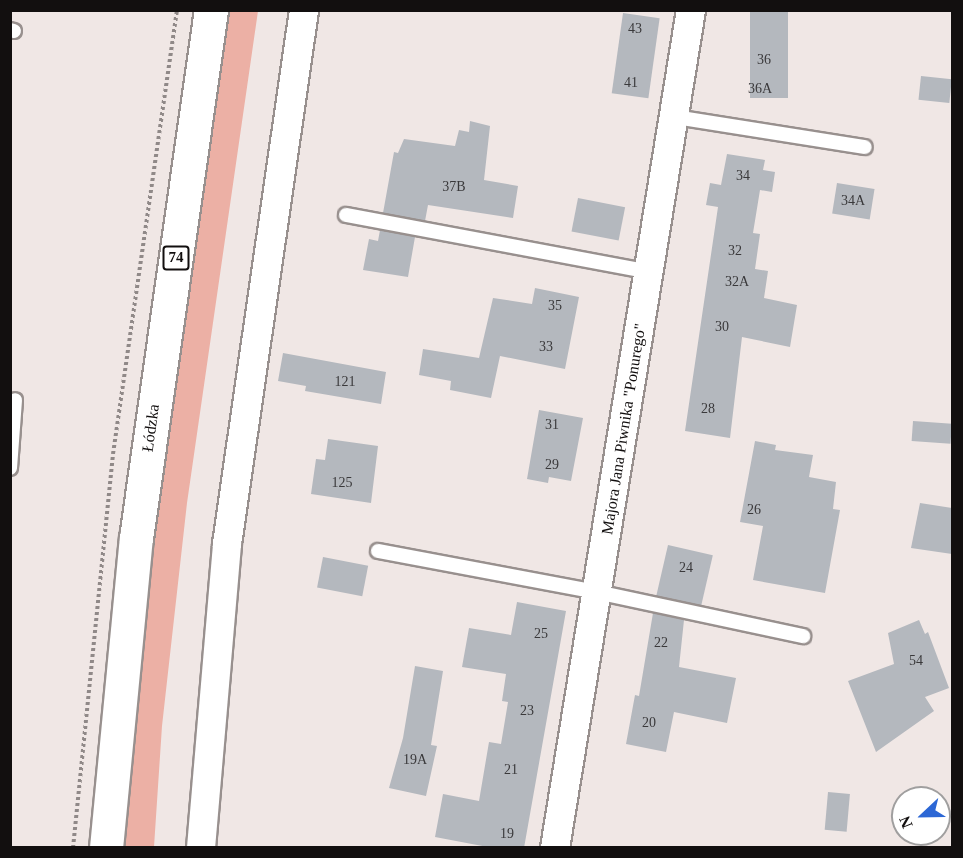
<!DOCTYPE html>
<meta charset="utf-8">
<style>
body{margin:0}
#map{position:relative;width:963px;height:858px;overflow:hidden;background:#f0e7e5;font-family:Georgia,serif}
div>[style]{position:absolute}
.green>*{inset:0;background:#ecb0a5}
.building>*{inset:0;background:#b4b8be;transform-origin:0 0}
.path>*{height:4px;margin-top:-2px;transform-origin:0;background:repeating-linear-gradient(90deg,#908988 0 3px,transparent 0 6px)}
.roads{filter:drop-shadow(2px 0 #98908e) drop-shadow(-2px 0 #98908e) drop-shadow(0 2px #98908e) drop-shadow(0 -2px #98908e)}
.service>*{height:14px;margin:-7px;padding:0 7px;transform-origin:7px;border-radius:7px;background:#fff}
.minor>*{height:28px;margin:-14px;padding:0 14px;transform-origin:14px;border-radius:14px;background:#fff}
.primary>*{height:33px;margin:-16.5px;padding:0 16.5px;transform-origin:16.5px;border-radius:16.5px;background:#fff}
span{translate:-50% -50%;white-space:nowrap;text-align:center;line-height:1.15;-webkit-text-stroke:6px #fff;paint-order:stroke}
.number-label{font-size:14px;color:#3a393b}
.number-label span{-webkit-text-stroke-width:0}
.shield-label span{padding:2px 4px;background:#fff;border:2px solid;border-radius:4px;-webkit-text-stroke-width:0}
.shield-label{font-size:15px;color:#120f0f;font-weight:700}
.street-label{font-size:16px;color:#120f0f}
.frame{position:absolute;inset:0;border:12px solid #120f0f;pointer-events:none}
.north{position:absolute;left:891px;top:786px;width:60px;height:60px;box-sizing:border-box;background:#fff;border:2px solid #a09f9f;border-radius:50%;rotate:248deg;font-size:16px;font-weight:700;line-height:24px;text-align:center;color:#120f0f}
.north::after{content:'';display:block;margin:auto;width:21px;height:27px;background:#2c67d5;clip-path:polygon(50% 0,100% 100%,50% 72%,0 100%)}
</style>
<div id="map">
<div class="green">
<div style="clip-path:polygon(230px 11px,258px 11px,187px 503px,162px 726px,154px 847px,122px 848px,141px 619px)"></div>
</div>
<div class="building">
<div style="left:750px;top:10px;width:38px;height:88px"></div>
<div style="left:623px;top:13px;width:37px;height:81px;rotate:8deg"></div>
<div style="left:921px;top:76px;width:31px;height:24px;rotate:6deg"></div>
<div style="clip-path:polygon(470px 121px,490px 126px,484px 180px,518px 186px,513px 218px,428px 205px,425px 221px,383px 213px,394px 152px,398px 153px,404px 139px,455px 146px,459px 130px,469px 132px)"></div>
<div style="clip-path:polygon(727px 154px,765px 160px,763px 170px,775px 172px,772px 192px,760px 190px,753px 233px,760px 234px,755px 269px,768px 271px,764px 298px,797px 305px,790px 347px,742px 337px,730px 438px,685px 431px,718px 207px,706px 205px,710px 183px,721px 185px)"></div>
<div style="left:837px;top:183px;width:38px;height:31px;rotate:9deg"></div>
<div style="left:578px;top:198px;width:48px;height:34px;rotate:11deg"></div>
<div style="clip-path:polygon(380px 230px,415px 237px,408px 277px,363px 270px,369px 239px,378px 241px)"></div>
<div style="clip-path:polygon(535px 288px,579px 297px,565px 369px,500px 356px,491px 398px,450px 390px,451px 381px,419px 375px,423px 349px,479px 358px,493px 298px,532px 304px)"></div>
<div style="clip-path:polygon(283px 353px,386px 372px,381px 404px,305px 391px,306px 386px,278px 381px)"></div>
<div style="clip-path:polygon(539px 410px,583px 418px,571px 481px,549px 477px,548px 483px,527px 479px)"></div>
<div style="left:913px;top:421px;width:39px;height:20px;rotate:4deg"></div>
<div style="clip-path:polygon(328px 439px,378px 446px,371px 503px,311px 494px,316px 459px,325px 460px)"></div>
<div style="clip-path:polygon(755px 441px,776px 445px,775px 450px,813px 455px,809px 477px,836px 482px,833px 509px,840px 510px,825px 593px,753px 580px,763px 526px,740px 522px)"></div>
<div style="clip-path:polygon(920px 503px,952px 508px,952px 554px,911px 548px)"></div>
<div style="left:668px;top:545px;width:46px;height:52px;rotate:13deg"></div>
<div style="left:323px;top:557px;width:46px;height:31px;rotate:11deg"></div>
<div style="clip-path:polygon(517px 602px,566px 611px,524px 848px,493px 848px,435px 837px,443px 794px,479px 801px,489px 742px,501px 744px,508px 702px,502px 701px,506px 674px,462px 667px,469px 628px,511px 635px)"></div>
<div style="clip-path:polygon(653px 613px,684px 620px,679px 667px,736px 678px,727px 723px,674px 712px,666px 752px,626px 744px,635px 695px,639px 696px)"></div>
<div style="clip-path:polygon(919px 620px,925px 634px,928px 632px,949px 688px,925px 697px,934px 711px,876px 752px,848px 681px,894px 664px,888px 633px)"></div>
<div style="clip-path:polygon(415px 666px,443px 671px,431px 745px,437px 746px,426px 796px,389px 788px,403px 738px)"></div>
<div style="left:828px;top:792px;width:22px;height:38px;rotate:5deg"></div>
</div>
<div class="path">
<div style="left:73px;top:848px;width:396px;rotate:-84.2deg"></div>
<div style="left:113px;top:454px;width:449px;rotate:-81.8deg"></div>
</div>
<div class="roads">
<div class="service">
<div style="left:10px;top:30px;width:4px;rotate:14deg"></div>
<div style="left:675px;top:117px;width:192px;rotate:9deg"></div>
<div style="left:346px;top:215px;width:309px;rotate:10.6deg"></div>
<div style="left:10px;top:468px;width:68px;rotate:-85.8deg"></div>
<div style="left:378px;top:551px;width:223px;rotate:10.6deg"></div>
<div style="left:597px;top:592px;width:211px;rotate:12.1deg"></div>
</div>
<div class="minor">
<div style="left:201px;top:848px;width:305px;rotate:-85.1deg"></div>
<div style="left:227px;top:544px;width:540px;rotate:-81.79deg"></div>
<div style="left:555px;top:848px;width:849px;rotate:-80.78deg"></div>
</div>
<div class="primary">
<div style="left:106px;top:848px;width:311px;rotate:-84.5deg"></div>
<div style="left:136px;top:538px;width:533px;rotate:-81.92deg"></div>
</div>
</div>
<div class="number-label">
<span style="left:635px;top:29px">43</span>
<span style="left:764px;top:60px">36</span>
<span style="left:631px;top:83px">41</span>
<span style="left:760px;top:89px">36A</span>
<span style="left:743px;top:176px">34</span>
<span style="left:454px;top:187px">37B</span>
<span style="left:853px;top:201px">34A</span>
<span style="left:735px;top:251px">32</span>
<span style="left:737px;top:282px">32A</span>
<span style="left:555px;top:306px">35</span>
<span style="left:722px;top:327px">30</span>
<span style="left:546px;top:347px">33</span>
<span style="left:345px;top:382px">121</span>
<span style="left:708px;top:409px">28</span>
<span style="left:552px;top:425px">31</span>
<span style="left:552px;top:465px">29</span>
<span style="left:342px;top:483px">125</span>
<span style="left:754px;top:510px">26</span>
<span style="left:686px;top:568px">24</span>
<span style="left:541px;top:634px">25</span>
<span style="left:661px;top:643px">22</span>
<span style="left:916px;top:661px">54</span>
<span style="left:527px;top:711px">23</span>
<span style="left:649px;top:723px">20</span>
<span style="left:415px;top:760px">19A</span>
<span style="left:511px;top:770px">21</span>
<span style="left:507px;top:834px">19</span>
</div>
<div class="shield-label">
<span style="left:176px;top:258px">74</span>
</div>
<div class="street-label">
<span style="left:151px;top:428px;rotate:-82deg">Łódzka</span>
<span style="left:624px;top:429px;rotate:-81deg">Majora Jana Piwnika "Ponurego"</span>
</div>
<div class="frame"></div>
<div class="north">N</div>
</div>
